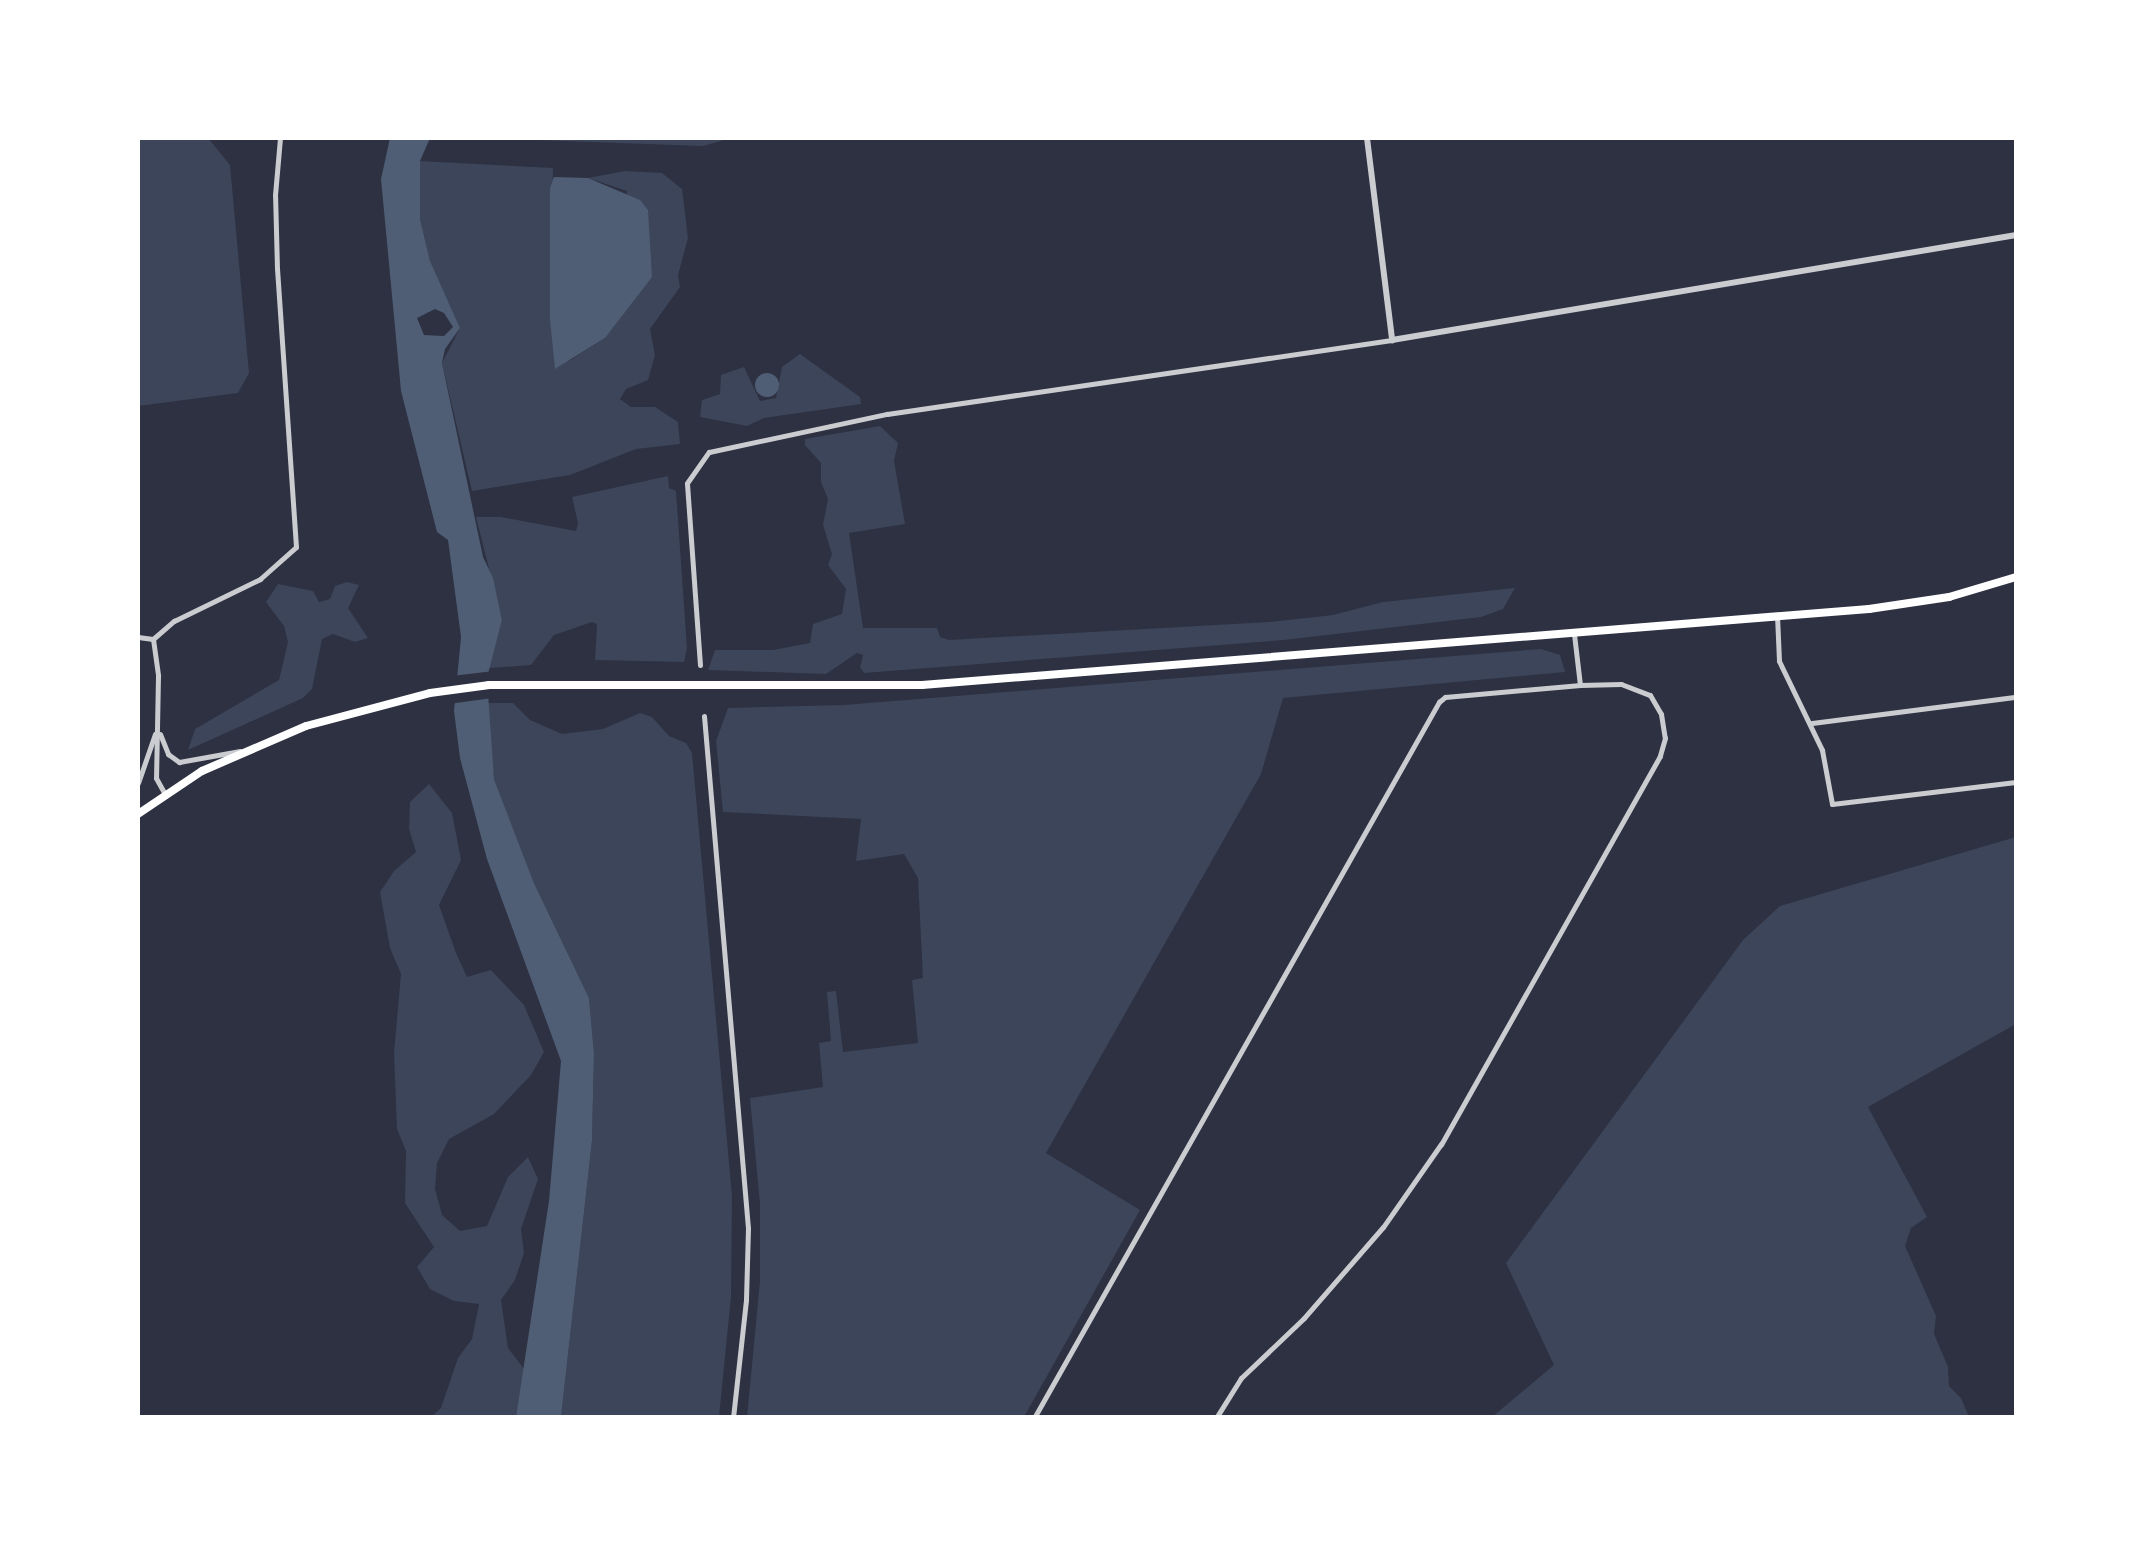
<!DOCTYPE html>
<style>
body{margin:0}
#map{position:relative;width:2154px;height:1555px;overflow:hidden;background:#2d3142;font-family:Helvetica,sans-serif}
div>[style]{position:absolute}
.green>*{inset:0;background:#3c4559}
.water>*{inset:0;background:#4f5d75}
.round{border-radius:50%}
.pier>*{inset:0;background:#2d3142}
.minor>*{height:5px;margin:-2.5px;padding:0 2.5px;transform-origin:2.5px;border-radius:2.5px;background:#caccd0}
.tertiary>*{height:6px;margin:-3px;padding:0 3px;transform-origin:3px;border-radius:3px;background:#caccd0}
.secondary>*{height:8px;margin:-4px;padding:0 4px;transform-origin:4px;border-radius:4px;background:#fff}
span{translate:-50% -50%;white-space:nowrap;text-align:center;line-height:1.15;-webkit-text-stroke:8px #fff;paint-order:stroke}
.frame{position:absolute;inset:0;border:140px solid #fff;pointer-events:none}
</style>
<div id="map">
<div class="green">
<div style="clip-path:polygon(138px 138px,208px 138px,230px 165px,249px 373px,238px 393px,138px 406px)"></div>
<div style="clip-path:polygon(481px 138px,731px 138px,703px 146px)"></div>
<div style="clip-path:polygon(420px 161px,553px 168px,550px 320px,569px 361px,605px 338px,627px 191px,588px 178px,625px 171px,662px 173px,682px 189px,688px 238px,678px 275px,680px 287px,650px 329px,655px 355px,648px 380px,626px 389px,620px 399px,631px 407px,655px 407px,678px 422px,680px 444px,636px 449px,570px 475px,472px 491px,442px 363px,460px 328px,430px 262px,420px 219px)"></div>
<div style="clip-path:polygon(800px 354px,860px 397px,861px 404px,764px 418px,747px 426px,700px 417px,702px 400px,720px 394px,721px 375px,744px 367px,760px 401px,776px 398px,782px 367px)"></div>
<div style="clip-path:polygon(880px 426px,898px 443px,894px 461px,905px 524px,849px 533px,863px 628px,937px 628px,940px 637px,949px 640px,1269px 622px,1333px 615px,1383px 602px,1515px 588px,1503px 609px,1481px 617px,1284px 640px,864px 673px,860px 667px,863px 655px,857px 653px,826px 674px,708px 670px,715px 650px,773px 650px,810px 643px,813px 624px,842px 614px,846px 589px,828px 565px,832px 554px,823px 525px,828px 499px,821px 482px,821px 463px,805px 445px,805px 439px)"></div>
<div style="clip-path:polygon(668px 476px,669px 488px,676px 491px,687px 648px,684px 662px,595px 660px,597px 624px,592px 622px,554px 635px,531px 665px,489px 668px,502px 620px,476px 517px,501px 517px,576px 531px,578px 523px,572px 497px)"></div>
<div style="clip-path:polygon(347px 582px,359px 585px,348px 608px,368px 638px,355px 642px,333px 634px,322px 639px,312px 689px,303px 698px,188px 750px,195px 729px,279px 680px,288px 642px,284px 626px,266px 602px,278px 584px,313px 591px,319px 602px,330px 599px,335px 586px)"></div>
<div style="clip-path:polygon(1541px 649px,1560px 655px,1565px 672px,1283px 698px,1261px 774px,1046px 1153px,1140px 1210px,1024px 1417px,747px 1417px,760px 1281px,760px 1204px,750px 1098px,823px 1087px,819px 1043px,831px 1041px,827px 992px,836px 991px,843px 1052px,918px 1043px,912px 980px,923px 978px,918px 878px,904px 854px,856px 861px,861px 819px,723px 812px,716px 741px,728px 708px,844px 705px)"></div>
<div style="clip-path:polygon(486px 703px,513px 703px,530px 720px,562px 734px,603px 729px,640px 713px,652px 717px,669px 736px,686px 743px,692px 753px,732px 1196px,731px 1297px,719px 1417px,561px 1417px,592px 1141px,594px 1053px,589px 998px,534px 883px,494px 779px)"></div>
<div style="clip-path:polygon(429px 784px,452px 813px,461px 860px,439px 905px,456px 953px,467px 977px,491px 970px,524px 1005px,544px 1052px,531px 1075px,494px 1114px,449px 1139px,437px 1163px,435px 1189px,442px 1215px,460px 1231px,487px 1226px,508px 1177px,528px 1157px,538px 1179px,521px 1229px,524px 1253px,515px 1280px,501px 1300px,508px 1348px,524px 1369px,516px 1417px,431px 1417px,441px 1408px,458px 1358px,472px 1339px,479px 1304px,454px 1301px,430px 1289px,417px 1267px,434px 1247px,405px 1203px,406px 1151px,397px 1129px,394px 1053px,401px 974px,390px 948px,380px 892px,394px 871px,416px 852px,409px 829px,410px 802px)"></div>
<div style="clip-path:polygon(2016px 837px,2016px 1024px,1868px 1107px,1927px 1217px,1911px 1228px,1905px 1246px,1936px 1316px,1934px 1334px,1948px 1367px,1949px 1386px,1961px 1398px,1969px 1417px,1492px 1417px,1554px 1365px,1506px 1263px,1743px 940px,1780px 906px)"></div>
</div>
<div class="water">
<div style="clip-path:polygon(evenodd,390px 138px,430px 138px,420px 161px,420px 219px,430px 261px,460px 328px,445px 349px,442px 363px,483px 557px,493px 578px,502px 620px,487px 678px,494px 779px,534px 883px,589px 998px,594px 1053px,592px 1141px,561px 1417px,516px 1417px,549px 1201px,561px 1061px,487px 859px,460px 758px,454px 711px,461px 637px,448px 540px,437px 532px,401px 391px,381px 179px,390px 138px,435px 309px,444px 313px,453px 327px,444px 336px,424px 335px,417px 318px,435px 309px)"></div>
<div style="clip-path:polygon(554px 177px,588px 178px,640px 200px,648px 210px,652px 277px,605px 338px,555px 369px,550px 320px,550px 188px)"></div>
<div class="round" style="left:755px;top:373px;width:24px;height:24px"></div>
</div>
<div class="pier">
<div style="clip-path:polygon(494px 671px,492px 698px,449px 704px,452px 676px)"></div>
</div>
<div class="minor">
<div style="left:1777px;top:615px;width:46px;rotate:87.5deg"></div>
<div style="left:1779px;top:661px;width:99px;rotate:64.2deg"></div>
<div style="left:1822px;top:750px;width:55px;rotate:79.5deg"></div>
<div style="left:1832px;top:804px;width:185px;rotate:-6.8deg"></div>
<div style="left:1574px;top:634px;width:51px;rotate:83.3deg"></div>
<div style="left:138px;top:637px;width:15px;rotate:8deg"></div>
<div style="left:153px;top:639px;width:28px;rotate:-41deg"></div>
<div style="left:174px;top:621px;width:96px;rotate:-26deg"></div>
<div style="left:260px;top:579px;width:48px;rotate:-41.6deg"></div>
<div style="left:296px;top:547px;width:279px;rotate:-93.9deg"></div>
<div style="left:277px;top:269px;width:74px;rotate:-91.5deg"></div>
<div style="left:275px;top:195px;width:57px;rotate:-85deg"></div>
<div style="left:153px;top:639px;width:37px;rotate:82deg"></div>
<div style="left:158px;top:676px;width:102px;rotate:91.1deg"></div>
<div style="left:156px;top:778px;width:18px;rotate:61deg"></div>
<div style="left:700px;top:665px;width:182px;rotate:-94.1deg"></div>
<div style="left:687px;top:483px;width:38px;rotate:-55deg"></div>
<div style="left:709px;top:452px;width:182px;rotate:-12.1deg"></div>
<div style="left:887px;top:414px;width:510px;rotate:-8.34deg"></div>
<div style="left:704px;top:716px;width:514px;rotate:85.09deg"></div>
<div style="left:748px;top:1228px;width:72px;rotate:91.6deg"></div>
<div style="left:746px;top:1300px;width:119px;rotate:96.3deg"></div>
<div style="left:1812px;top:723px;width:206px;rotate:-7.3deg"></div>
<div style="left:160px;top:734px;width:22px;rotate:68deg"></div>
<div style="left:168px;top:754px;width:14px;rotate:36deg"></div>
<div style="left:179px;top:762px;width:62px;rotate:-10.2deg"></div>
<div style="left:138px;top:783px;width:52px;rotate:-70.9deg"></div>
<div style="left:1034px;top:1418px;width:823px;rotate:-60.51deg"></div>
<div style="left:1439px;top:702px;width:8px;rotate:-40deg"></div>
<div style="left:1445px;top:697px;width:136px;rotate:-5.1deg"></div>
<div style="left:1580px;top:685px;width:41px;rotate:-1.4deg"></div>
<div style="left:1621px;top:684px;width:31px;rotate:21deg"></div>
<div style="left:1650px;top:695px;width:22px;rotate:60deg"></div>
<div style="left:1661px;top:714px;width:24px;rotate:81deg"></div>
<div style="left:1665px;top:738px;width:19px;rotate:106deg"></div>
<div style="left:1660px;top:756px;width:446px;rotate:119.4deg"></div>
<div style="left:1441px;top:1144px;width:101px;rotate:124.9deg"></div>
<div style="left:1383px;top:1227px;width:121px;rotate:131deg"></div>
<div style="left:1304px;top:1318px;width:87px;rotate:136.4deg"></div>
<div style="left:1241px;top:1378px;width:47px;rotate:122deg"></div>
</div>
<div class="tertiary">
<div style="left:1367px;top:138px;width:204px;rotate:82.9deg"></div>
<div style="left:1392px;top:340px;width:633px;rotate:-9.55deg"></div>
</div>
<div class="secondary">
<div style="left:138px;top:814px;width:77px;rotate:-33.9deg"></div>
<div style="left:202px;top:771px;width:113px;rotate:-23.4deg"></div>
<div style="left:306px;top:726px;width:128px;rotate:-14.9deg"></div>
<div style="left:430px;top:693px;width:60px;rotate:-7.7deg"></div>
<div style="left:489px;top:685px;width:433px"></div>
<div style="left:922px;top:685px;width:950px;rotate:-4.59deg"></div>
<div style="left:1869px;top:609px;width:81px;rotate:-8.5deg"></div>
<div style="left:1949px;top:597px;width:70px;rotate:-16.6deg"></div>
</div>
<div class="frame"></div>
</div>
